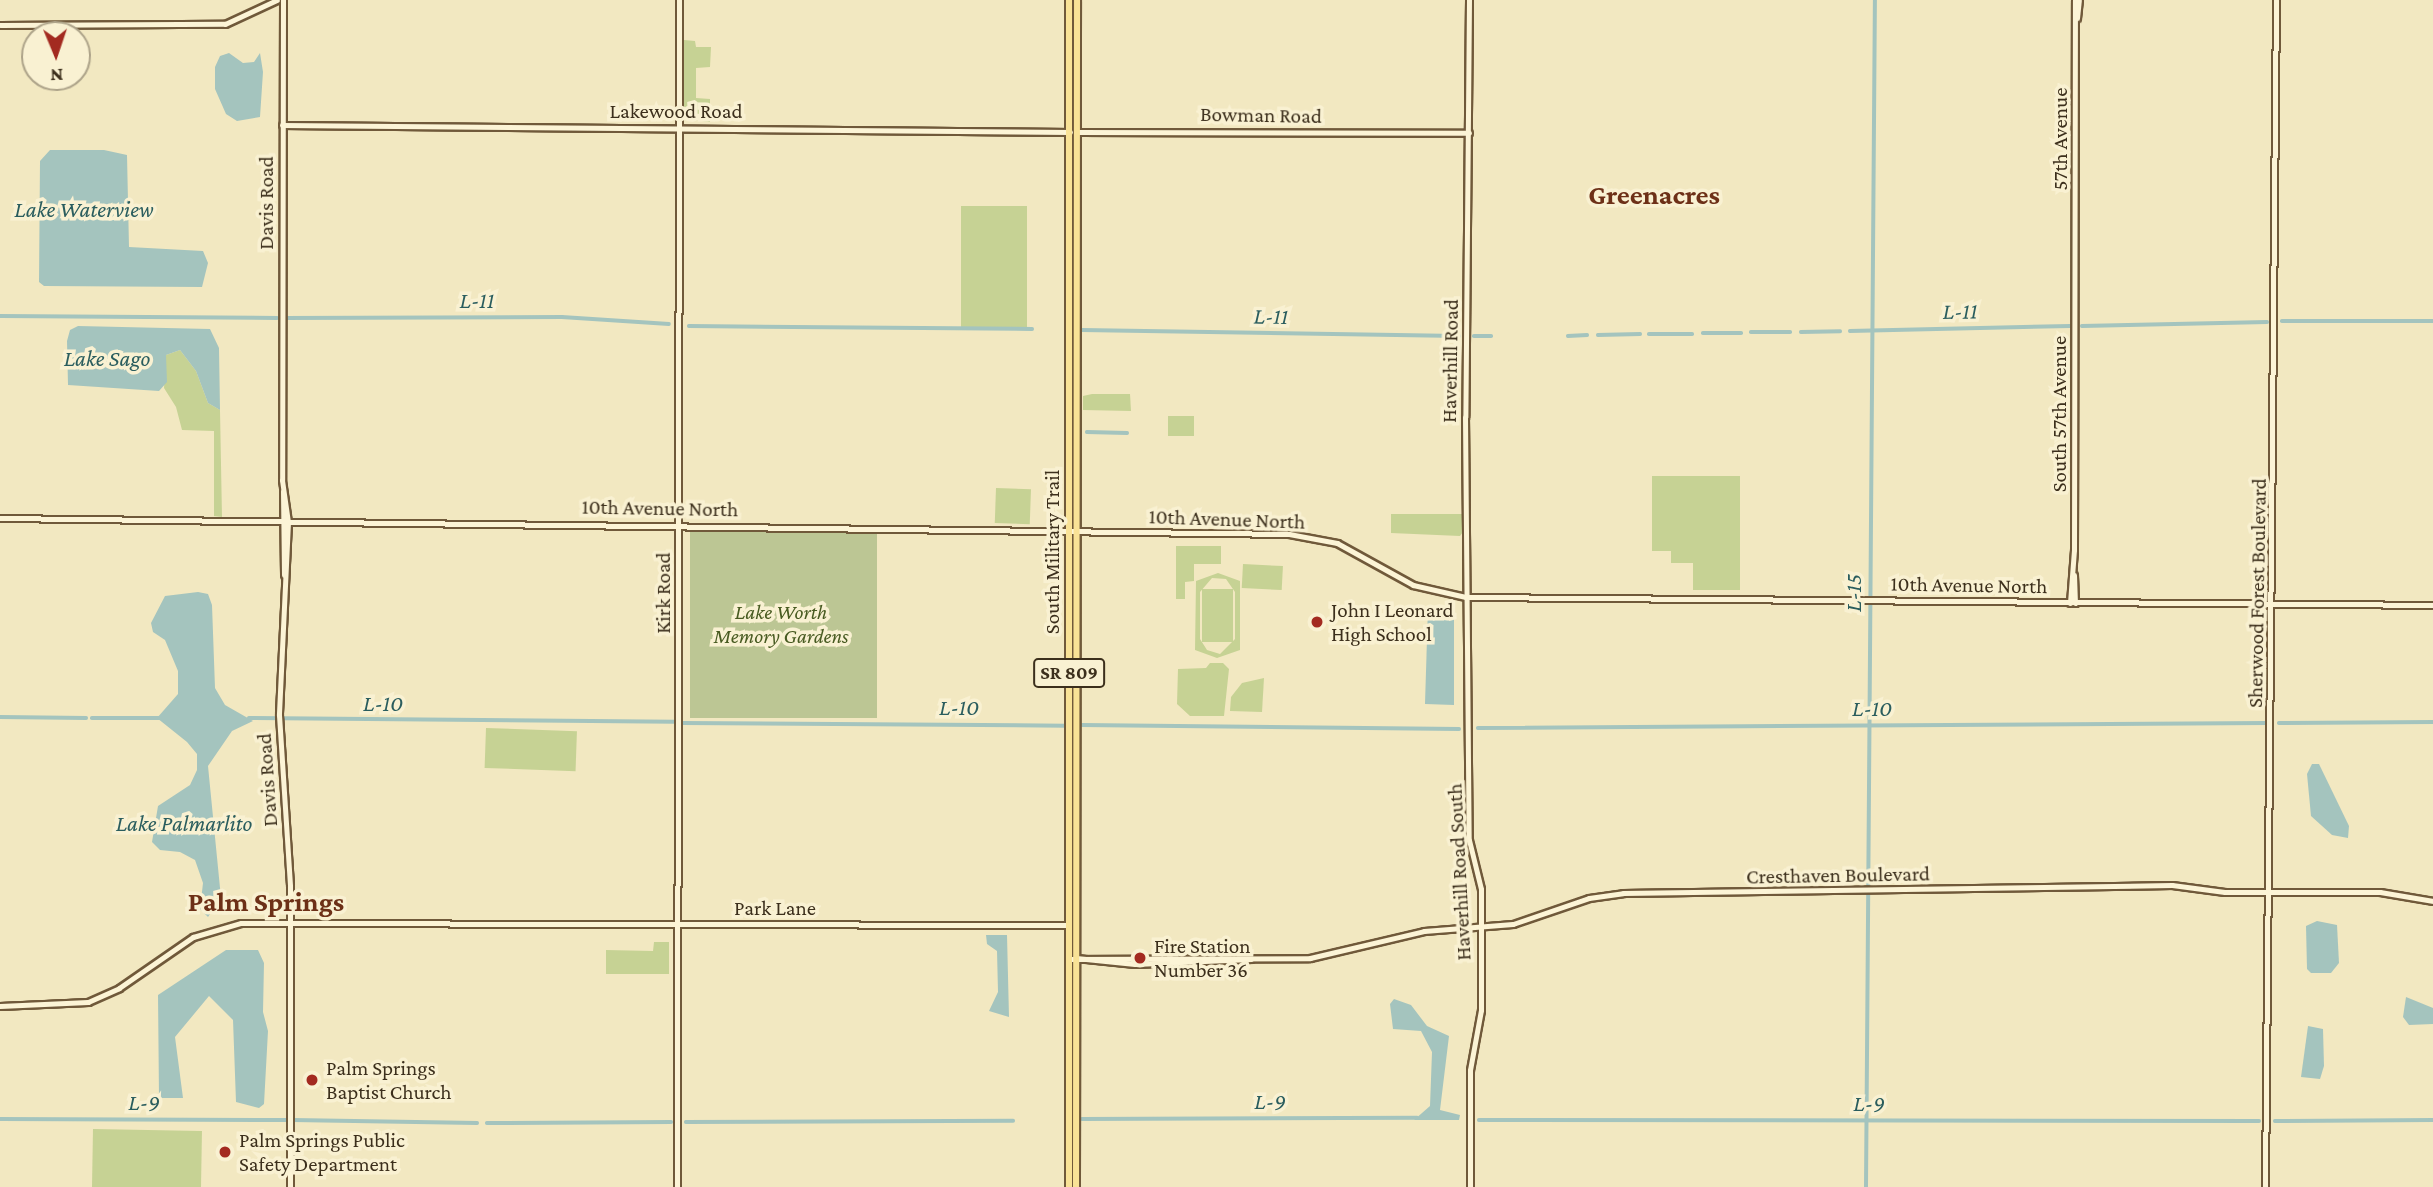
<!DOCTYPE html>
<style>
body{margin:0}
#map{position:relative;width:2433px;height:1187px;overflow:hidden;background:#f2e8c1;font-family:"Crimson Pro",serif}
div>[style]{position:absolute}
.green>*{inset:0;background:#c6d294;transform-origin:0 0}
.cemetery>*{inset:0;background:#bcc694;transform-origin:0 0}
.water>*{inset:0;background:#a4c4be}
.canal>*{height:3.5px;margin:-1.75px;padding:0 1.75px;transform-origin:1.75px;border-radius:1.75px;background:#a4c4be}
.roads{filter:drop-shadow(2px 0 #70593a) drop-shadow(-2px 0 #70593a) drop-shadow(0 2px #70593a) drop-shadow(0 -2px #70593a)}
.secondary>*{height:5px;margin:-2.5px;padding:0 2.5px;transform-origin:2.5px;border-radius:2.5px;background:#fcf4d6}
.primary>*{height:6px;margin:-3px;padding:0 3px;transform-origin:3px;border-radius:3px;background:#f9e296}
.dots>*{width:19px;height:19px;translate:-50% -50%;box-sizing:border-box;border:4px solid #f9f1d2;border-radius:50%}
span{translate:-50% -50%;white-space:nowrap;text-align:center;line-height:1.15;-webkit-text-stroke:7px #f9f1d2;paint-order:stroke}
.shield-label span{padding:2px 5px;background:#f9f1d2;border:2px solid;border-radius:5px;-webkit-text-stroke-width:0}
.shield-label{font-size:19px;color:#3c2f1c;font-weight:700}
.street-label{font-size:21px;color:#3c2f1c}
.poi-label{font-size:21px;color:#3c2f1c}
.left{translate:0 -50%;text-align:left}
.park-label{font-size:21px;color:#485b21;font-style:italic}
.water-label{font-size:23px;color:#2a5d5e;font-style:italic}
.district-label{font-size:28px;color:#6d3017;font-weight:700}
.north{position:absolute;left:21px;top:21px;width:70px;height:70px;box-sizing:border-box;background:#f9f1d2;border:2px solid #ada389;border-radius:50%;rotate:178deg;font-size:19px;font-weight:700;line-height:28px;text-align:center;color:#3c2f1c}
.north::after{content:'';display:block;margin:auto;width:24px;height:32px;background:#a32a20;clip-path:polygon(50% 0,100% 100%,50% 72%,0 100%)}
</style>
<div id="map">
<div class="green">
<div style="clip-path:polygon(684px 40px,695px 41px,696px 47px,711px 47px,710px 67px,696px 68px,696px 98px,710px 99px,710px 122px,684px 119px)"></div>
<div style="left:961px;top:206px;width:66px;height:122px"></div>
<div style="clip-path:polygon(180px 350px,196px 371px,208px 403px,220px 410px,222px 517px,214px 516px,214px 431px,182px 430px,176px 407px,164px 388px,166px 355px)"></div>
<div style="clip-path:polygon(1092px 394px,1130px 394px,1131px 411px,1083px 410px,1083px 396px)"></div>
<div style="left:1168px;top:416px;width:26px;height:20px"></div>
<div style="clip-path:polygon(1652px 476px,1740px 476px,1740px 590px,1693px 590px,1693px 563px,1671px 563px,1671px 551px,1652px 551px)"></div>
<div style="left:996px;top:488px;width:35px;height:35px;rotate:2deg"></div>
<div style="clip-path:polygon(1391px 514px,1463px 514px,1463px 532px,1460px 536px,1391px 533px)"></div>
<div style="clip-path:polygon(1176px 546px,1221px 546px,1221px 564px,1194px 564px,1194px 581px,1185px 582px,1185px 599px,1176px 599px)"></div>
<div style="left:1243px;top:564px;width:40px;height:24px;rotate:3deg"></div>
<div style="clip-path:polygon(evenodd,1218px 573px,1240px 581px,1240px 650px,1217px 658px,1195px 650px,1196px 581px,1218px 573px,1212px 578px,1226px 579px,1235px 592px,1235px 639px,1220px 654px,1207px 650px,1200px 639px,1200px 592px,1212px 578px)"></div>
<div style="left:1202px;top:589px;width:31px;height:53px"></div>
<div style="clip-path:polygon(1210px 663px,1223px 663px,1229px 669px,1224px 716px,1190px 716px,1177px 704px,1178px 669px,1206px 668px)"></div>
<div style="clip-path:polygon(1264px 678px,1262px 712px,1230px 711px,1231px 697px,1242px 683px)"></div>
<div style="left:486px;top:728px;width:91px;height:40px;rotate:2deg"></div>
<div style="clip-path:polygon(654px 942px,669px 942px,669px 974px,606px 974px,606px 950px,653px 951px)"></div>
<div style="left:93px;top:1129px;width:109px;height:58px;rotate:1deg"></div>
</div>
<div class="cemetery">
<div style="left:690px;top:530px;width:187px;height:188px"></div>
</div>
<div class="water">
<div style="clip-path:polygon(229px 53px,243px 63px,254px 62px,260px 53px,263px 72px,260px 117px,237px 121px,226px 114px,215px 89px,215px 67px,220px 56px)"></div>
<div style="clip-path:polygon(50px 150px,104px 150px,127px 155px,129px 247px,203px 251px,208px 263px,202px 287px,44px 286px,39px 282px,40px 161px)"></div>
<div style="clip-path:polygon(78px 326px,210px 329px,219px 348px,220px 410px,208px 403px,196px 371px,180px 350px,166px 355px,167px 382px,159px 391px,68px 385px,67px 341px,70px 330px)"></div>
<div style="clip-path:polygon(198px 592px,208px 594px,212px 605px,215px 688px,225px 705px,253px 721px,232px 731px,208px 766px,221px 898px,208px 917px,200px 909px,203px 883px,195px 860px,180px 852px,160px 850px,152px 842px,158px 806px,190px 785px,197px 770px,197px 754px,187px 742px,157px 718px,178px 694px,178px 671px,165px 640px,153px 632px,151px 623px,165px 596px)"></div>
<div style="clip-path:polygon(1428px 606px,1454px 613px,1454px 705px,1425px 704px)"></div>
<div style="clip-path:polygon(2312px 764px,2319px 764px,2349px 826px,2348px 838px,2332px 835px,2311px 816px,2307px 774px)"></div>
<div style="clip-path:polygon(2317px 921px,2337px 925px,2339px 963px,2331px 973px,2311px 973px,2307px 969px,2306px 926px)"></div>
<div style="clip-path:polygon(986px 935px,1007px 935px,1009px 1017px,989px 1011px,998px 992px,997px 951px,987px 944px)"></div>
<div style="clip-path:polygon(226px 950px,258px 950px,264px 963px,263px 1012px,268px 1031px,264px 1104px,259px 1108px,236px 1102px,233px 1020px,209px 996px,175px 1037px,183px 1098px,159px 1098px,158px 995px)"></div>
<div style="clip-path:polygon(2406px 997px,2433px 1008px,2433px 1024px,2409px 1025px,2403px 1017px)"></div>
<div style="clip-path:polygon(1394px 999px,1411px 1005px,1427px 1026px,1449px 1036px,1440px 1110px,1460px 1115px,1459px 1120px,1414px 1120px,1430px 1106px,1432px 1052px,1421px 1031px,1393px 1029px,1390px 1004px)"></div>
<div style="clip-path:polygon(2308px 1026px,2323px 1029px,2324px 1066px,2320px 1079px,2301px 1077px)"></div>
</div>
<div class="canal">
<div style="left:0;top:316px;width:277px;rotate:0.4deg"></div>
<div style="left:285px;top:318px;width:277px;rotate:-0.2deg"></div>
<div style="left:562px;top:317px;width:107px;rotate:3.7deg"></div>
<div style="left:2282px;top:321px;width:151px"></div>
<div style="left:689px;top:326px;width:343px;rotate:0.5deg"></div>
<div style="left:2082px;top:326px;width:185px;rotate:-1.2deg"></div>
<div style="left:1082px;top:330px;width:377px;rotate:0.9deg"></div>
<div style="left:1850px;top:331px;width:220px;rotate:-1.3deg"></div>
<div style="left:1751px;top:332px;width:39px"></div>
<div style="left:1801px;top:332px;width:39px;rotate:-1deg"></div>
<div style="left:1703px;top:333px;width:38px"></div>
<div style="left:1649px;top:334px;width:43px"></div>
<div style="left:1598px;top:335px;width:42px;rotate:-1.4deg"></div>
<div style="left:1474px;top:336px;width:17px"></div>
<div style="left:1568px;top:336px;width:19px;rotate:-3deg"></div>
<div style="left:1087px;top:432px;width:40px;rotate:1.4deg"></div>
<div style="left:0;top:717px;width:86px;rotate:0.7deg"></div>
<div style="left:92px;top:718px;width:69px"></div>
<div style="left:249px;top:718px;width:425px;rotate:0.5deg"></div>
<div style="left:683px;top:723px;width:383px;rotate:0.4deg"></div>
<div style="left:2279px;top:723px;width:154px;rotate:-0.4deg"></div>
<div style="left:1082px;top:725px;width:377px;rotate:0.6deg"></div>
<div style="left:1478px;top:728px;width:788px;rotate:-0.36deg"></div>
<div style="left:0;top:1119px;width:288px;rotate:0.2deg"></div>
<div style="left:1082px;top:1119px;width:335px;rotate:-0.2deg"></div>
<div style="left:293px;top:1120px;width:184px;rotate:0.9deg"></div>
<div style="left:1479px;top:1120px;width:780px;rotate:0.07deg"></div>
<div style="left:2275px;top:1121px;width:158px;rotate:-0.4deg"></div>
<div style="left:686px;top:1122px;width:327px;rotate:-0.2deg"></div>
<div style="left:487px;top:1123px;width:184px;rotate:-0.3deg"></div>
<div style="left:1866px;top:1187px;width:1187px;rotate:-89.57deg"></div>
</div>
<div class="roads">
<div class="secondary">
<div style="left:283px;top:0;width:480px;rotate:90.1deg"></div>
<div style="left:282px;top:480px;width:42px;rotate:81.9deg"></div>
<div style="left:288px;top:522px;width:193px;rotate:92.7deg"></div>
<div style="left:279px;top:715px;width:171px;rotate:86.3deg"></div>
<div style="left:290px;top:886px;width:301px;rotate:90deg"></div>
<div style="left:1469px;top:0;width:417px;rotate:90.5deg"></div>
<div style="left:1465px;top:417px;width:423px;rotate:89.5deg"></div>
<div style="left:1469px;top:840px;width:50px;rotate:76.2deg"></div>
<div style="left:1481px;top:889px;width:121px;rotate:90deg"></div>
<div style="left:1481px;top:1010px;width:61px;rotate:100.4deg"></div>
<div style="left:1470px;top:1070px;width:117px;rotate:90deg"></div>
<div style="left:2077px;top:18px;width:18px;rotate:-84deg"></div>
<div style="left:0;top:25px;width:225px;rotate:-0.3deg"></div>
<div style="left:225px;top:24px;width:57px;rotate:-24.8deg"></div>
<div style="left:282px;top:125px;width:788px;rotate:0.51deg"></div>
<div style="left:1077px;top:132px;width:392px;rotate:0.1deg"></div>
<div style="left:283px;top:491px;width:84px;rotate:89.3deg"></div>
<div style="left:0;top:518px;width:1289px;rotate:0.71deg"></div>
<div style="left:1289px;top:534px;width:49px;rotate:10.6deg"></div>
<div style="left:1337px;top:543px;width:87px;rotate:28.9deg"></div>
<div style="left:1413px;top:585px;width:54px;rotate:12.8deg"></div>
<div style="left:1466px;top:597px;width:967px;rotate:0.47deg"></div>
<div style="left:2074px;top:575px;width:28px;rotate:88deg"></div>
<div style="left:2070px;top:603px;width:53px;rotate:-85.7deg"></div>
<div style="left:2074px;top:550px;width:550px;rotate:-89.9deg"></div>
<div style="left:1076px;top:958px;width:59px;rotate:5.8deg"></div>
<div style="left:1135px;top:964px;width:116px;rotate:-2.5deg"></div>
<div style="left:1069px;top:959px;width:241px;rotate:-0.2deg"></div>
<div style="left:1310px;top:958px;width:117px;rotate:-13.3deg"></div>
<div style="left:1424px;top:931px;width:89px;rotate:-4.5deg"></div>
<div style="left:1513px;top:924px;width:80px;rotate:-18.9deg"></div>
<div style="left:1589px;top:898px;width:34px;rotate:-8deg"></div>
<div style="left:1623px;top:893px;width:549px;rotate:-0.83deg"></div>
<div style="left:2172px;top:885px;width:53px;rotate:7.5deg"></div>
<div style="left:2225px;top:892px;width:155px"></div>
<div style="left:2380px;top:892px;width:54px;rotate:9.6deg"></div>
<div style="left:0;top:1006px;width:88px;rotate:-2.6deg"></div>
<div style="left:88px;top:1002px;width:34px;rotate:-24deg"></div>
<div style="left:119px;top:988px;width:90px;rotate:-34.6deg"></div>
<div style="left:193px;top:937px;width:50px;rotate:-16.3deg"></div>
<div style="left:241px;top:923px;width:828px;rotate:0.14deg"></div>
<div style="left:677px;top:1187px;width:1187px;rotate:-89.9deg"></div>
<div style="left:2265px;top:1187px;width:1187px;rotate:-89.47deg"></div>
</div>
<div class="primary">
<div style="left:1069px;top:1187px;width:1187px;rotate:-90deg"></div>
<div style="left:1076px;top:1187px;width:1187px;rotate:-89.95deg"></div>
</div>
</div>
<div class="dots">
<div style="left:1317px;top:622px;background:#a32a20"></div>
<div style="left:1140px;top:958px;background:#a32a20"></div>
<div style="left:312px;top:1080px;background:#a32a20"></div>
<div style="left:225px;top:1152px;background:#a32a20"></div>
</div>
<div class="shield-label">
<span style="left:1069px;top:673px">SR 809</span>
</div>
<div class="street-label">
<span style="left:676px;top:111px">Lakewood Road</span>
<span style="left:1261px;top:115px;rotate:1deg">Bowman Road</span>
<span style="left:2060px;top:139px;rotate:-90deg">57th Avenue</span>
<span style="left:266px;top:203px;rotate:-90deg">Davis Road</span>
<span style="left:1450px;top:361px;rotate:-89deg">Haverhill Road</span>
<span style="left:2059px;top:414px;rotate:-90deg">South 57th Avenue</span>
<span style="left:660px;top:508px;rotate:1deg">10th Avenue North</span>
<span style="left:1227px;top:519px;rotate:2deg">10th Avenue North</span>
<span style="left:1052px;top:552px;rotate:-90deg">South Military Trail</span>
<span style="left:1969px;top:585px;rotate:1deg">10th Avenue North</span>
<span style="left:663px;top:593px;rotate:-90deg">Kirk Road</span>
<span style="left:2257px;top:593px;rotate:-89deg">Sherwood Forest Boulevard</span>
<span style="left:267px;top:780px;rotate:-94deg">Davis Road</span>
<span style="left:1459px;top:872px;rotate:-93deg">Haverhill Road South</span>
<span style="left:1838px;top:875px;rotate:-1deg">Cresthaven Boulevard</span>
<span style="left:775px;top:908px">Park Lane</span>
</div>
<div class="poi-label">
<span class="left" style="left:1331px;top:622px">John I Leonard<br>High School</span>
<span class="left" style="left:1154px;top:958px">Fire Station<br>Number 36</span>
<span class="left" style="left:326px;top:1080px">Palm Springs<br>Baptist Church</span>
<span class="left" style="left:239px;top:1152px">Palm Springs Public<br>Safety Department</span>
</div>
<div class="park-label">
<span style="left:781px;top:624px">Lake Worth<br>Memory Gardens</span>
</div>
<div class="water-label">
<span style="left:84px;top:209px">Lake Waterview</span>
<span style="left:477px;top:300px">L-11</span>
<span style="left:1960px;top:311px;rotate:-1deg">L-11</span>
<span style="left:1271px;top:316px;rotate:1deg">L-11</span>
<span style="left:107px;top:358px">Lake Sago</span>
<span style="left:1853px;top:593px;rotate:-90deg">L-15</span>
<span style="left:383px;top:703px">L-10</span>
<span style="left:959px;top:707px">L-10</span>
<span style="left:1872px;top:708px">L-10</span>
<span style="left:184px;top:823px">Lake Palmarlito</span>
<span style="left:1270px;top:1101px">L-9</span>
<span style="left:144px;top:1102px">L-9</span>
<span style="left:1869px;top:1103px">L-9</span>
</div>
<div class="district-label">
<span style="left:1654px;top:195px">Greenacres</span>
<span style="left:266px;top:902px">Palm Springs</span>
</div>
<div class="north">N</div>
</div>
